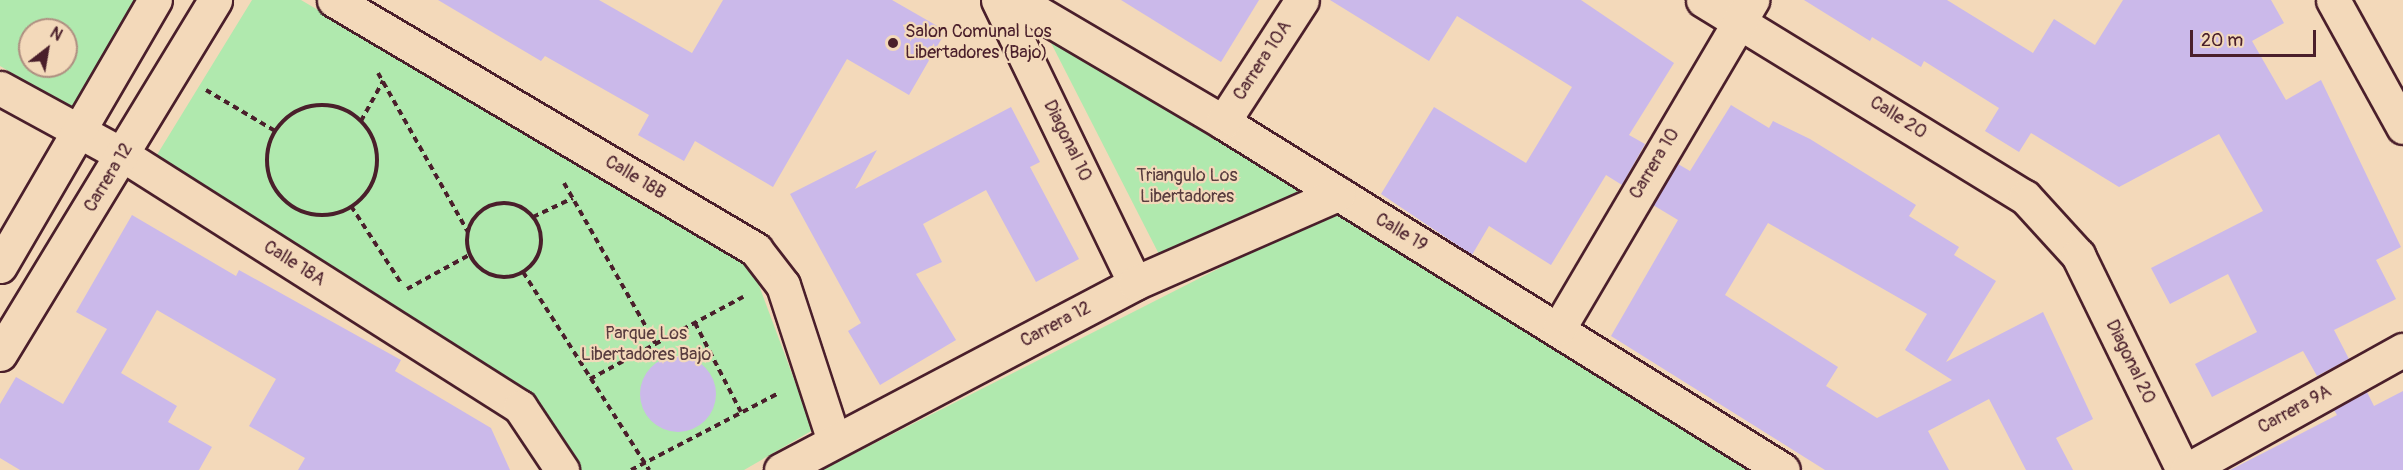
<!DOCTYPE html>
<style>
body{margin:0}
#map{position:relative;width:2403px;height:470px;overflow:hidden;background:#f3d9ba;font-family:Pangolin,sans-serif}
div>[style]{position:absolute}
.green>*{inset:0;background:#b0e9ae}
.building>*{inset:0;background:#cbb9ea}
.round{border-radius:50%}
.path>*{height:4px;margin-top:-2px;transform-origin:0;background:repeating-linear-gradient(90deg,#4a1f2b 0 6px,transparent 0 10.5px)}
.path>.ring{margin:-2px;padding:0;box-sizing:content-box;background:none;border:4px solid #4a1f2b;border-radius:50%}
.roads{filter:drop-shadow(2px 0 #4a1f2b) drop-shadow(-2px 0 #4a1f2b) drop-shadow(0 2px #4a1f2b) drop-shadow(0 -2px #4a1f2b)}
.minor>*{height:33px;margin:-16.5px;padding:0 16.5px;transform-origin:16.5px;border-radius:16.5px;background:#f3d9ba}
.dots>*{width:16px;height:16px;translate:-50% -50%;box-sizing:border-box;border:3px solid #f3d9ba;border-radius:50%}
span{translate:-50% -50%;white-space:nowrap;text-align:center;line-height:1.15;-webkit-text-stroke:4.5px #f3d9ba;paint-order:stroke}
.poi-label{font-size:18px;color:#4a1f2b}
.left{translate:0 -50%;text-align:left}
.street-label{font-size:18px;color:#4a1f2b}
.park-label{font-size:18px;color:#593d3f}
.north{position:absolute;left:18px;top:18px;width:60px;height:60px;box-sizing:border-box;background:#f3d9ba;border:2px solid #af8f81;border-radius:50%;rotate:31deg;font-size:16px;font-weight:700;line-height:24px;text-align:center;color:#4a1f2b}
.north::after{content:'';display:block;margin:auto;width:21px;height:27px;background:#4a1f2b;clip-path:polygon(50% 0,100% 100%,50% 72%,0 100%)}
.scale{position:absolute;left:2190px;top:30px;width:126px;height:27px;box-sizing:border-box;border:3px solid #4a1f2b;border-top:0;padding-left:8px;font-size:18px;line-height:21px;white-space:nowrap;color:#4a1f2b;-webkit-text-stroke:4px #f3d9ba;paint-order:stroke}
</style>
<div id="map">
<div class="green">
<div style="clip-path:polygon(evenodd,0 0,146px 0,80px 113px,0 66px,0 0,30px 30px,66px 30px,66px 66px,30px 66px,30px 30px)"></div>
<div style="clip-path:polygon(252px 0,301px 0,751px 264px,813px 430px,744px 470px,580px 470px,529px 394px,155px 158px)"></div>
<div style="clip-path:polygon(1048px 37px,1299px 191px,1163px 262px)"></div>
<div style="clip-path:polygon(1332px 211px,1754px 470px,822px 470px)"></div>
</div>
<div class="building">
<div style="clip-path:polygon(438px 0,599px 0,692px 53px,723px 0,892px 0,946px 31px,909px 95px,847px 59px,773px 187px,695px 141px,684px 161px,638px 135px,649px 115px,545px 56px,541px 61px)"></div>
<div style="clip-path:polygon(1121px 0,1259px 0,1221px 62px)"></div>
<div style="clip-path:polygon(1330px 0,1581px 0,1674px 63px,1629px 135px,1645px 144px,1622px 185px,1606px 175px,1551px 265px,1489px 226px,1472px 255px,1381px 194px,1434px 107px,1526px 163px,1572px 87px,1457px 16px,1429px 61px)"></div>
<div style="clip-path:polygon(1804px 0,1947px 0,2033px 53px,2054px 19px,2095px 45px,2123px 0,2271px 0,2284px 23px,2252px 41px,2286px 100px,2321px 80px,2401px 247px,2376px 260px,2396px 299px,2334px 330px,2349px 359px,2317px 376px,2303px 351px,2212px 397px,2195px 364px,2257px 332px,2228px 274px,2170px 304px,2151px 268px,2263px 211px,2219px 134px,2119px 187px,2031px 133px,2019px 152px,1985px 131px,1999px 108px,1924px 61px,1921px 67px,1872px 37px,1870px 41px)"></div>
<div style="clip-path:polygon(evenodd,1731px 105px,1769px 128px,1773px 121px,1810px 139px,1916px 205px,1909px 216px,1959px 247px,1954px 255px,1996px 281px,1946px 362px,2043px 312px,2093px 419px,2056px 438px,2073px 470px,2026px 470px,1989px 399px,1928px 431px,1949px 470px,1825px 470px,1611px 336px,1678px 220px,1653px 205px,1678px 164px,1690px 171px,1731px 105px,1768px 223px,1927px 314px,1905px 350px,1952px 380px,1877px 418px,1826px 386px,1838px 367px,1725px 295px,1768px 223px)"></div>
<div style="clip-path:polygon(1011px 107px,1040px 162px,1030px 167px,1079px 259px,1036px 282px,986px 190px,923px 224px,942px 262px,916px 274px,956px 340px,880px 385px,848px 331px,861px 323px,790px 194px,877px 150px,855px 189px)"></div>
<div style="clip-path:polygon(132px 215px,236px 276px,239px 270px,401px 360px,395px 371px,491px 428px,510px 470px,298px 470px,305px 458px,249px 426px,276px 379px,157px 310px,121px 373px,177px 406px,168px 422px,212px 447px,199px 470px,20px 470px,0 458px,0 404px,16px 377px,63px 404px,107px 329px,76px 312px)"></div>
<div class="round" style="left:640px;top:356px;width:76px;height:76px"></div>
<div style="clip-path:polygon(2403px 391px,2403px 470px,2230px 470px,2337px 415px,2334px 410px,2367px 392px,2374px 406px)"></div>
</div>
<div class="path">
<div style="left:378px;top:73px;width:183px;rotate:60.5deg"></div>
<div style="left:206px;top:90px;width:80px;rotate:30.7deg"></div>
<div class="ring" style="left:267px;top:105px;width:106px;height:106px"></div>
<div style="left:361px;top:121px;width:46px;rotate:-61.2deg"></div>
<div style="left:564px;top:183px;width:185px;rotate:60.3deg"></div>
<div class="ring" style="left:467px;top:203px;width:70px;height:70px"></div>
<div style="left:351px;top:206px;width:92px;rotate:57deg"></div>
<div style="left:533px;top:217px;width:44px;rotate:-25.4deg"></div>
<div style="left:523px;top:272px;width:235px;rotate:57.5deg"></div>
<div style="left:407px;top:289px;width:71px;rotate:-28.7deg"></div>
<div style="left:695px;top:323px;width:100px;rotate:62.7deg"></div>
<div style="left:590px;top:379px;width:174px;rotate:-28.2deg"></div>
<div style="left:631px;top:470px;width:167px;rotate:-27.5deg"></div>
</div>
<div class="roads">
<div class="minor">
<div style="left:334px;top:0;width:490px;rotate:30.6deg"></div>
<div style="left:756px;top:250px;width:44px;rotate:52.4deg"></div>
<div style="left:783px;top:285px;width:164px;rotate:71.9deg"></div>
<div style="left:998px;top:0;width:314px;rotate:64.2deg"></div>
<div style="left:1016px;top:0;width:240px;rotate:30.5deg"></div>
<div style="left:1223px;top:122px;width:659px;rotate:31.86deg"></div>
<div style="left:1703px;top:0;width:377px;rotate:31.5deg"></div>
<div style="left:2025px;top:197px;width:79px;rotate:47.6deg"></div>
<div style="left:2078px;top:255px;width:239px;rotate:64deg"></div>
<div style="left:2333px;top:0;width:145px;rotate:61.1deg"></div>
<div style="left:0;top:88px;width:140px;rotate:28.6deg"></div>
<div style="left:123px;top:155px;width:470px;rotate:32.4deg"></div>
<div style="left:520px;top:407px;width:76px;rotate:56.3deg"></div>
<div style="left:1223px;top:122px;width:145px;rotate:-57.1deg"></div>
<div style="left:0;top:266px;width:308px;rotate:-59.8deg"></div>
<div style="left:1559px;top:328px;width:381px;rotate:-59.5deg"></div>
<div style="left:0;top:354px;width:414px;rotate:-58.7deg"></div>
<div style="left:781px;top:470px;width:400px;rotate:-27.8deg"></div>
<div style="left:1135px;top:283px;width:222px;rotate:-23.7deg"></div>
<div style="left:2187px;top:470px;width:247px;rotate:-29.1deg"></div>
</div>
</div>
<div class="dots">
<div style="left:893px;top:43px;background:#4a1f2b"></div>
</div>
<div class="poi-label">
<span class="left" style="left:905px;top:43px">Salon Comunal Los<br>Libertadores (Bajo)</span>
</div>
<div class="street-label">
<span style="left:1263px;top:61px;rotate:-57deg">Carrera 10A</span>
<span style="left:1898px;top:118px;rotate:32deg">Calle 20</span>
<span style="left:1067px;top:141px;rotate:64deg">Diagonal 10</span>
<span style="left:1655px;top:164px;rotate:-59deg">Carrera 10</span>
<span style="left:109px;top:178px;rotate:-59deg">Carrera 12</span>
<span style="left:635px;top:178px;rotate:31deg">Calle 18B</span>
<span style="left:1401px;top:233px;rotate:31deg">Calle 19</span>
<span style="left:294px;top:264px;rotate:32deg">Calle 18A</span>
<span style="left:1056px;top:325px;rotate:-28deg">Carrera 12</span>
<span style="left:2130px;top:362px;rotate:64deg">Diagonal 20</span>
<span style="left:2295px;top:410px;rotate:-29deg">Carrera 9A</span>
</div>
<div class="park-label">
<span style="left:1187px;top:187px">Triangulo Los<br>Libertadores</span>
<span style="left:646px;top:345px">Parque Los<br>Libertadores Bajo</span>
</div>
<div class="north">N</div>
<div class="scale">20 m</div>
</div>
